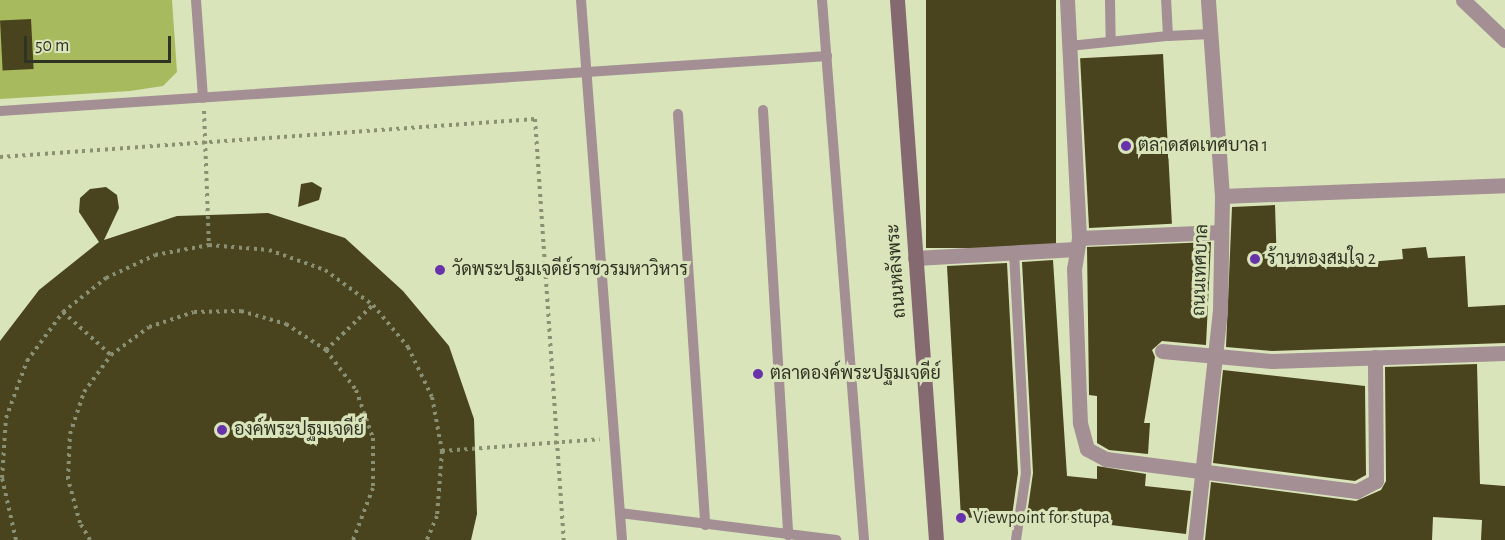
<!DOCTYPE html>
<meta charset="utf-8">
<style>
body{margin:0}
#map{position:relative;width:1505px;height:540px;overflow:hidden;background:#d9e4ba;font-family:"Alegreya Sans",Sarabun,sans-serif}
div>[style]{position:absolute}
.green>*{inset:0;background:#a7bb5e}
.building>*{inset:0;background:#4a441e;transform-origin:0 0}
.path>*{height:4px;margin-top:-2px;transform-origin:0;background:repeating-linear-gradient(90deg,#899073 0 3px,transparent 0 7.5px)}
.lane>*{height:10px;margin:-5px;padding:0 5px;transform-origin:5px;border-radius:5px;background:#a38f94}
.street>*{height:15px;margin:-7.5px;padding:0 7.5px;transform-origin:7.5px;border-radius:7.5px;background:#a38f94}
.secondary>*{height:15px;margin:-7.5px;padding:0 7.5px;transform-origin:7.5px;border-radius:7.5px;background:#856971}
.dots>*{width:16px;height:16px;translate:-50% -50%;box-sizing:border-box;border:3px solid #d9e4ba;border-radius:50%}
span{translate:-50% -50%;white-space:nowrap;text-align:center;line-height:1.15;-webkit-text-stroke:6px #d9e4ba;paint-order:stroke}
.poi-label{font-size:18px;color:#2f3323}
.left{translate:0 -50%;text-align:left}
.street-label{font-size:18px;color:#2f3323}
.scale{position:absolute;left:24px;top:36px;width:147px;height:27px;box-sizing:border-box;border:3px solid #2f3323;border-top:0;padding-left:8px;font-size:18px;line-height:21px;white-space:nowrap;color:#2f3323;-webkit-text-stroke:4px #d9e4ba;paint-order:stroke}
</style>
<div id="map">
<div class="green">
<div style="clip-path:polygon(0 0,172px 0,177px 72px,163px 86px,130px 91px,0 99px)"></div>
</div>
<div class="building">
<div style="left:926px;top:0;width:130px;height:248px"></div>
<div style="left:31px;top:19px;width:50px;height:31px;rotate:87deg"></div>
<div style="left:1163px;top:54px;width:170px;height:83px;rotate:87deg"></div>
<div style="clip-path:polygon(312px 182px,322px 188px,319px 200px,298px 207px,301px 184px)"></div>
<div style="clip-path:polygon(106px 187px,117px 195px,119px 208px,104px 240px,177px 216px,268px 213px,345px 238px,403px 291px,449px 346px,474px 419px,477px 514px,471px 540px,0 540px,0 341px,39px 290px,99px 242px,79px 212px,80px 198px,90px 189px)"></div>
<div style="clip-path:polygon(1275px 205px,1277px 267px,1321px 264px,1320px 254px,1345px 253px,1346px 264px,1403px 259px,1402px 249px,1426px 247px,1428px 258px,1465px 256px,1468px 307px,1505px 305px,1505px 343px,1272px 351px,1226px 347px,1232px 207px)"></div>
<div style="clip-path:polygon(1211px 242px,1206px 345px,1162px 341px,1152px 350px,1155px 357px,1144px 423px,1150px 423px,1148px 454px,1109px 450px,1097px 443px,1097px 396px,1089px 395px,1087px 247px)"></div>
<div style="clip-path:polygon(1053px 260px,1067px 476px,1097px 479px,1097px 466px,1146px 474px,1145px 486px,1191px 491px,1186px 534px,1027px 515px,1033px 473px,1022px 262px)"></div>
<div style="clip-path:polygon(1007px 263px,1018px 473px,1012px 516px,961px 518px,947px 266px)"></div>
<div style="clip-path:polygon(1477px 364px,1480px 484px,1505px 486px,1505px 540px,1481px 540px,1482px 520px,1433px 517px,1432px 540px,1205px 540px,1211px 482px,1356px 501px,1381px 490px,1386px 481px,1385px 367px)"></div>
<div style="clip-path:polygon(1223px 370px,1365px 386px,1366px 475px,1355px 481px,1213px 463px)"></div>
</div>
<div class="path">
<div style="left:204px;top:111px;width:134px;rotate:87.9deg"></div>
<div style="left:0;top:157px;width:536px;rotate:-4.06deg"></div>
<div style="left:535px;top:119px;width:422px;rotate:86.1deg"></div>
<div style="left:63px;top:312px;width:64px;rotate:41.9deg"></div>
<div style="left:326px;top:350px;width:65px;rotate:-43.8deg"></div>
<div style="left:442px;top:451px;width:158px;rotate:-4.3deg"></div>
<div style="left:16px;top:540px;width:64px;rotate:-102.7deg"></div>
<div style="left:2px;top:478px;width:60px;rotate:-86.2deg"></div>
<div style="left:6px;top:418px;width:61px;rotate:-69.8deg"></div>
<div style="left:27px;top:361px;width:61px;rotate:-53.7deg"></div>
<div style="left:63px;top:312px;width:55px;rotate:-38.3deg"></div>
<div style="left:106px;top:278px;width:54px;rotate:-25.1deg"></div>
<div style="left:155px;top:255px;width:55px;rotate:-10.5deg"></div>
<div style="left:209px;top:245px;width:60px;rotate:4.8deg"></div>
<div style="left:269px;top:250px;width:59px;rotate:19.7deg"></div>
<div style="left:325px;top:270px;width:59px;rotate:36.1deg"></div>
<div style="left:373px;top:305px;width:55px;rotate:50.2deg"></div>
<div style="left:408px;top:347px;width:55px;rotate:64.4deg"></div>
<div style="left:432px;top:397px;width:55px;rotate:79.5deg"></div>
<div style="left:442px;top:451px;width:65px;rotate:94.4deg"></div>
<div style="left:437px;top:516px;width:26px;rotate:113deg"></div>
<div style="left:90px;top:540px;width:20px;rotate:-120deg"></div>
<div style="left:80px;top:523px;width:46px;rotate:-105.3deg"></div>
<div style="left:68px;top:479px;width:45px;rotate:-87.5deg"></div>
<div style="left:70px;top:434px;width:44px;rotate:-71.6deg"></div>
<div style="left:84px;top:392px;width:46px;rotate:-53.9deg"></div>
<div style="left:111px;top:355px;width:47px;rotate:-36.4deg"></div>
<div style="left:149px;top:327px;width:47px;rotate:-18.4deg"></div>
<div style="left:194px;top:312px;width:47px;rotate:-1.2deg"></div>
<div style="left:241px;top:311px;width:47px;rotate:16.1deg"></div>
<div style="left:286px;top:324px;width:48px;rotate:33deg"></div>
<div style="left:326px;top:350px;width:50px;rotate:53.1deg"></div>
<div style="left:356px;top:390px;width:51px;rotate:70.5deg"></div>
<div style="left:373px;top:438px;width:50px;rotate:90deg"></div>
<div style="left:373px;top:488px;width:56px;rotate:111deg"></div>
</div>
<div class="lane">
<div style="left:196px;top:0;width:98px;rotate:85.9deg"></div>
<div style="left:581px;top:0;width:542px;rotate:85.66deg"></div>
<div style="left:822px;top:0;width:542px;rotate:85.55deg"></div>
<div style="left:1110px;top:0;width:39px;rotate:89deg"></div>
<div style="left:1168px;top:36px;width:43px;rotate:-2.7deg"></div>
<div style="left:1069px;top:46px;width:100px;rotate:-5.8deg"></div>
<div style="left:1168px;top:36px;width:36px;rotate:-93deg"></div>
<div style="left:763px;top:110px;width:426px;rotate:86.6deg"></div>
<div style="left:0;top:111px;width:829px;rotate:-3.8deg"></div>
<div style="left:678px;top:114px;width:412px;rotate:86.2deg"></div>
<div style="left:1014px;top:253px;width:220px;rotate:86.9deg"></div>
<div style="left:1026px;top:473px;width:68px;rotate:98.5deg"></div>
<div style="left:620px;top:513px;width:218px;rotate:7.1deg"></div>
</div>
<div class="street">
<div style="left:1067px;top:0;width:238px;rotate:87.1deg"></div>
<div style="left:1079px;top:238px;width:142px;rotate:-2.4deg"></div>
<div style="left:1463px;top:0;width:58px;rotate:43.6deg"></div>
<div style="left:1222px;top:196px;width:283px;rotate:-2.2deg"></div>
<div style="left:1079px;top:238px;width:30px;rotate:99deg"></div>
<div style="left:1074px;top:268px;width:155px;rotate:87.8deg"></div>
<div style="left:1080px;top:423px;width:27px;rotate:75deg"></div>
<div style="left:1087px;top:449px;width:21px;rotate:28deg"></div>
<div style="left:1106px;top:459px;width:253px;rotate:7.3deg"></div>
<div style="left:1357px;top:491px;width:21px;rotate:-28deg"></div>
<div style="left:1376px;top:481px;width:124px;rotate:-90.5deg"></div>
<div style="left:915px;top:258px;width:161px;rotate:-3.2deg"></div>
<div style="left:1162px;top:351px;width:110px;rotate:5.2deg"></div>
<div style="left:1272px;top:361px;width:233px;rotate:-2deg"></div>
<div style="left:1195px;top:540px;width:230px;rotate:-83.8deg"></div>
<div style="left:1220px;top:311px;width:115px;rotate:-89deg"></div>
<div style="left:1222px;top:196px;width:196px;rotate:-94.1deg"></div>
</div>
<div class="secondary">
<div style="left:897px;top:0;width:541px;rotate:85.87deg"></div>
</div>
<div class="dots">
<div style="left:1126px;top:146px;background:#6833aa"></div>
<div style="left:1255px;top:259px;background:#6833aa"></div>
<div style="left:440px;top:270px;background:#6833aa"></div>
<div style="left:758px;top:374px;background:#6833aa"></div>
<div style="left:222px;top:430px;background:#6833aa"></div>
<div style="left:961px;top:518px;background:#6833aa"></div>
</div>
<div class="poi-label">
<span class="left" style="left:1138px;top:146px">ตลาดสดเทศบาล 1</span>
<span class="left" style="left:1267px;top:259px">ร้านทองสมใจ 2</span>
<span class="left" style="left:452px;top:270px">วัดพระปฐมเจดีย์ราชวรมหาวิหาร</span>
<span class="left" style="left:770px;top:374px">ตลาดองค์พระปฐมเจดีย์</span>
<span class="left" style="left:234px;top:430px">องค์พระปฐมเจดีย์</span>
<span class="left" style="left:973px;top:518px">Viewpoint for stupa</span>
</div>
<div class="street-label">
<span style="left:1201px;top:270px;rotate:-88deg">ถนนเทศบาล</span>
<span style="left:897px;top:271px;rotate:-94deg">ถนนหลังพระ</span>
</div>
<div class="scale">50 m</div>
</div>
